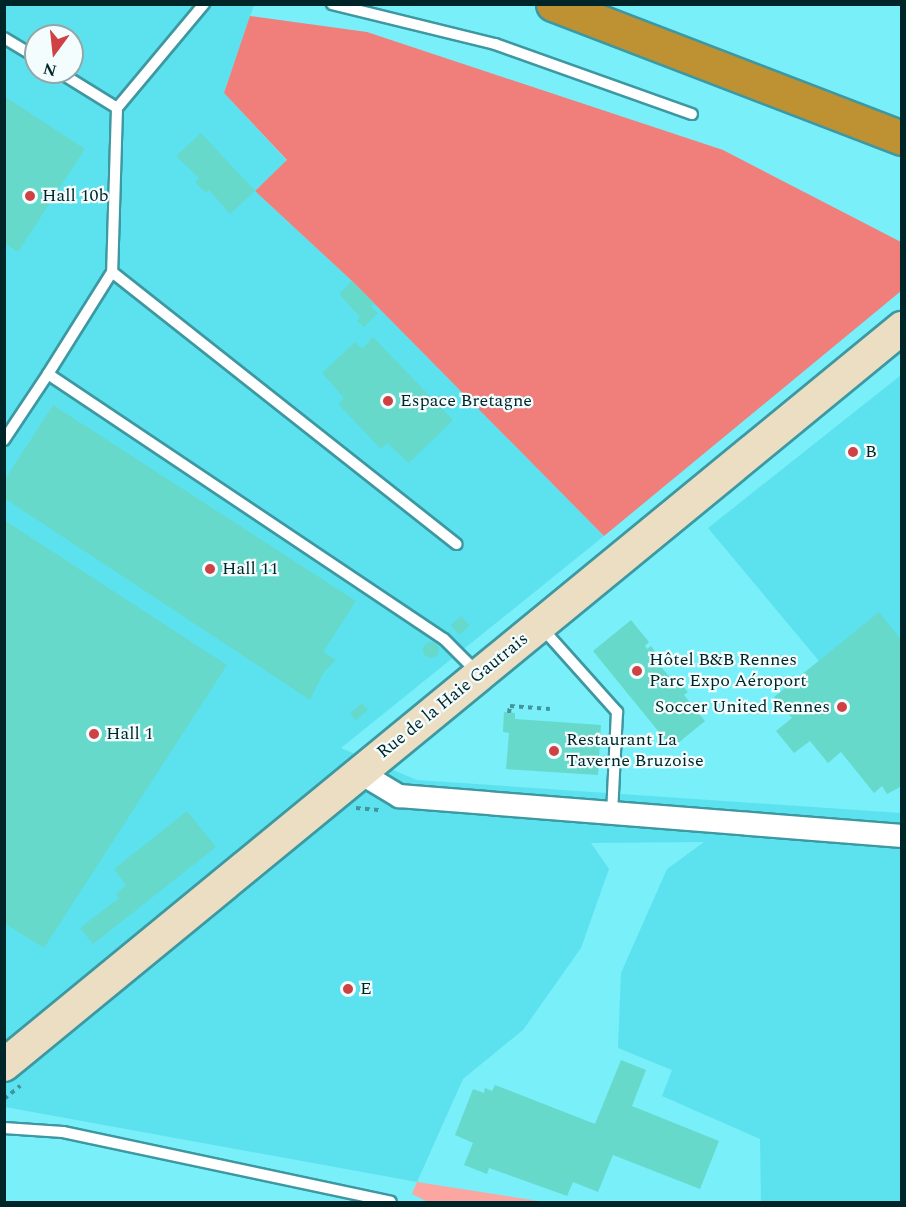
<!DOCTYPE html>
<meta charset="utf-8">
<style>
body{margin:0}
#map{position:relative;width:906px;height:1207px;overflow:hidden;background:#79effa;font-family:Spectral,serif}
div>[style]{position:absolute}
.built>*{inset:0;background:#5ce2ee}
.green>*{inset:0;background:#fca6a1}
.forest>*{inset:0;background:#f07f7b}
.building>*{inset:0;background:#66d9ca;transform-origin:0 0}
.round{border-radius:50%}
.path>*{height:4px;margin-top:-2px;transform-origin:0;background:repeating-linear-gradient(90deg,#43959d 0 4.5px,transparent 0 9px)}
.roads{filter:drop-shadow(2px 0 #3d98a1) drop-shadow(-2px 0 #3d98a1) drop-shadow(0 2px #3d98a1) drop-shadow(0 -2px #3d98a1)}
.lane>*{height:10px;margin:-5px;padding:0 5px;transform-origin:5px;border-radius:5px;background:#fff}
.street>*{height:22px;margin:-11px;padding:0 11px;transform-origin:11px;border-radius:11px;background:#fff}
.secondary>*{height:32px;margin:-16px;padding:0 16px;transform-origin:16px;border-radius:16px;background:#ecdec2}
.highway>*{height:33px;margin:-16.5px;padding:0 16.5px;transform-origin:16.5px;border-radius:16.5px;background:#be9232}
.dots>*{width:16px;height:16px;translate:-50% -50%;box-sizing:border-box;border:3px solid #f3fdfe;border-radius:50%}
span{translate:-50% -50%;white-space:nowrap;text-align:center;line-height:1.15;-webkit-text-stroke:4.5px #f3fdfe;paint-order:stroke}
.poi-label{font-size:18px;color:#002528}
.left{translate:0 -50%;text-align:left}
.right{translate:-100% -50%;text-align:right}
.street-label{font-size:18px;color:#002528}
.frame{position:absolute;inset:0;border:6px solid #002528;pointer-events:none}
.north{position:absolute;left:24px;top:24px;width:60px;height:60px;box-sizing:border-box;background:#f3fdfe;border:2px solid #92a7a8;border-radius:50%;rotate:195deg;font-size:16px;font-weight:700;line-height:24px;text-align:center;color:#002528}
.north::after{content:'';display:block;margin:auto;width:21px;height:27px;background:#d04144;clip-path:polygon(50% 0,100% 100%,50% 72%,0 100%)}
</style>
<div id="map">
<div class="built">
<div style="clip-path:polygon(evenodd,4px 5px,254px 5px,224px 93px,287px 161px,255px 191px,352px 281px,604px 536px,341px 748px,417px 780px,901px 813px,901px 1202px,761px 1202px,760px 1139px,662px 1096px,672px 1070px,618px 1048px,621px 973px,667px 869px,704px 842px,591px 843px,609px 869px,581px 948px,523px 1030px,463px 1079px,417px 1182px,5px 1107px,4px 5px,36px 36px,72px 36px,72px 72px,36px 72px,36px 36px)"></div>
<div style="clip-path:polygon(901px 375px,901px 641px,819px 661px,708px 528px)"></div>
</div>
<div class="green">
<div style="clip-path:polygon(417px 1182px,545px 1202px,428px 1202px,412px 1194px)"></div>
</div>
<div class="forest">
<div style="clip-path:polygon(250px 16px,367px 32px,723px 150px,901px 242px,901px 291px,604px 536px,352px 281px,255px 191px,287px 160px,224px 93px)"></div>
</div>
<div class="building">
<div style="clip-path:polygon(4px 96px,85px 149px,18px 252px,4px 243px)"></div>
<div style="clip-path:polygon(201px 133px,255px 191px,230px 214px,209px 190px,206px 193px,195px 182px,199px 178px,176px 156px)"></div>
<div style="clip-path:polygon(352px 281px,374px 303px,371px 307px,378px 313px,364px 327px,357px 321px,360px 317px,339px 294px)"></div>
<div style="clip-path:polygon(373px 337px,453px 420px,409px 463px,387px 443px,381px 449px,338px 404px,344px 398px,322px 373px,355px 342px,362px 349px)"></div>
<div style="clip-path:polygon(53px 405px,356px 601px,323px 652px,336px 660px,324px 672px,310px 700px,4px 498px,4px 481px)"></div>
<div style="clip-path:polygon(4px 520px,227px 665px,44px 948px,4px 923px)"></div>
<div style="clip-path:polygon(879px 612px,902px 641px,902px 786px,887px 794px,882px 786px,874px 793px,841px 752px,828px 763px,810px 741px,794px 753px,776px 731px,792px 718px,774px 697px)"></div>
<div style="left:461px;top:616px;width:13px;height:14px;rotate:48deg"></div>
<div style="clip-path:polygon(631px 620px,649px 642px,645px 646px,647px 649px,651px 646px,658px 655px,654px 658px,677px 686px,681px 684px,688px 692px,684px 695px,705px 721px,672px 748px,593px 651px)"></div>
<div class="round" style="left:423px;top:642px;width:16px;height:16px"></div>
<div style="left:362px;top:703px;width:9px;height:16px;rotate:49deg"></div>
<div style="clip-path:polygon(504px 712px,515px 713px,515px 719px,601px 725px,598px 775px,506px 769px,509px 733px,503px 732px)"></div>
<div style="clip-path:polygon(187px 811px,216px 847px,93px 944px,80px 928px,119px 898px,116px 894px,126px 885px,114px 869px)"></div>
<div style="clip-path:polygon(621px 1060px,646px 1070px,632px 1106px,719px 1141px,700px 1189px,613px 1155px,598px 1192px,573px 1182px,567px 1196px,489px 1168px,487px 1174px,464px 1165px,473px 1143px,455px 1135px,473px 1089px,484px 1093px,485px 1088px,492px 1091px,495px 1085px,595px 1124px)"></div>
</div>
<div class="path">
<div style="left:509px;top:713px;width:7px;rotate:-82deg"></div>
<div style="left:510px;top:706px;width:40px;rotate:4.3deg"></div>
<div style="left:356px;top:808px;width:25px;rotate:5deg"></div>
<div style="left:4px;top:1099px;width:21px;rotate:-39deg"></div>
</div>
<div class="roads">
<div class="lane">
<div style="left:332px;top:4px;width:168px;rotate:13.8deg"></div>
<div style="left:495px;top:44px;width:209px;rotate:19.6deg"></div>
<div style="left:4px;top:38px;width:37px;rotate:31deg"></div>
<div style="left:59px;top:72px;width:68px;rotate:31.8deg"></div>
<div style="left:117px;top:108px;width:164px;rotate:91.7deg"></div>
<div style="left:117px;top:108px;width:136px;rotate:-50.1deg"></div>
<div style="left:48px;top:374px;width:120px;rotate:-57.9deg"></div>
<div style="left:112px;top:272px;width:439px;rotate:38.3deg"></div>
<div style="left:4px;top:440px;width:79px;rotate:-56.3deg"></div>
<div style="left:48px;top:374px;width:476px;rotate:33.8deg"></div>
<div style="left:444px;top:639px;width:47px;rotate:45deg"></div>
<div style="left:542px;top:628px;width:113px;rotate:48.2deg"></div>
<div style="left:617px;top:712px;width:103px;rotate:92.8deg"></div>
<div style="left:4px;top:1128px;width:59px;rotate:3.9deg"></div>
<div style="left:63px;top:1132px;width:335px;rotate:12deg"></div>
</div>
<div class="street">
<div style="left:359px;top:772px;width:47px;rotate:31deg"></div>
<div style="left:399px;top:796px;width:505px;rotate:4.55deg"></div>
</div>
<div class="secondary">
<div style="left:4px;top:1065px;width:1162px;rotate:-39.38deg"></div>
</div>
<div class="highway">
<div style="left:553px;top:4px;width:374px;rotate:21deg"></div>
</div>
</div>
<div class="dots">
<div style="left:30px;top:196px;background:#d04144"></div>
<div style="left:388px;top:401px;background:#d04144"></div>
<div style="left:853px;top:452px;background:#d04144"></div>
<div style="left:210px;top:569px;background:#d04144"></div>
<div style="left:637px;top:671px;background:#d04144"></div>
<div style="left:842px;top:707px;background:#d04144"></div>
<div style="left:94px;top:734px;background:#d04144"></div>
<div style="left:554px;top:751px;background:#d04144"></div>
<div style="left:348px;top:989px;background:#d04144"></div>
</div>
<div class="poi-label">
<span class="left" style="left:42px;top:196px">Hall 10b</span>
<span class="left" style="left:400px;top:401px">Espace Bretagne</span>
<span class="left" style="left:865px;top:452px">B</span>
<span class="left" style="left:222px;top:569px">Hall 11</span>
<span class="left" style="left:649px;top:671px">Hôtel B&amp;B Rennes<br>Parc Expo Aéroport</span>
<span class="right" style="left:830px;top:707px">Soccer United Rennes</span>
<span class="left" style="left:106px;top:734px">Hall 1</span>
<span class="left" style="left:566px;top:751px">Restaurant La<br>Taverne Bruzoise</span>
<span class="left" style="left:360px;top:989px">E</span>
</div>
<div class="street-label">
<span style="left:453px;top:696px;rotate:-39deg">Rue de la Haie Gautrais</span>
</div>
<div class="frame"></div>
<div class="north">N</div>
</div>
